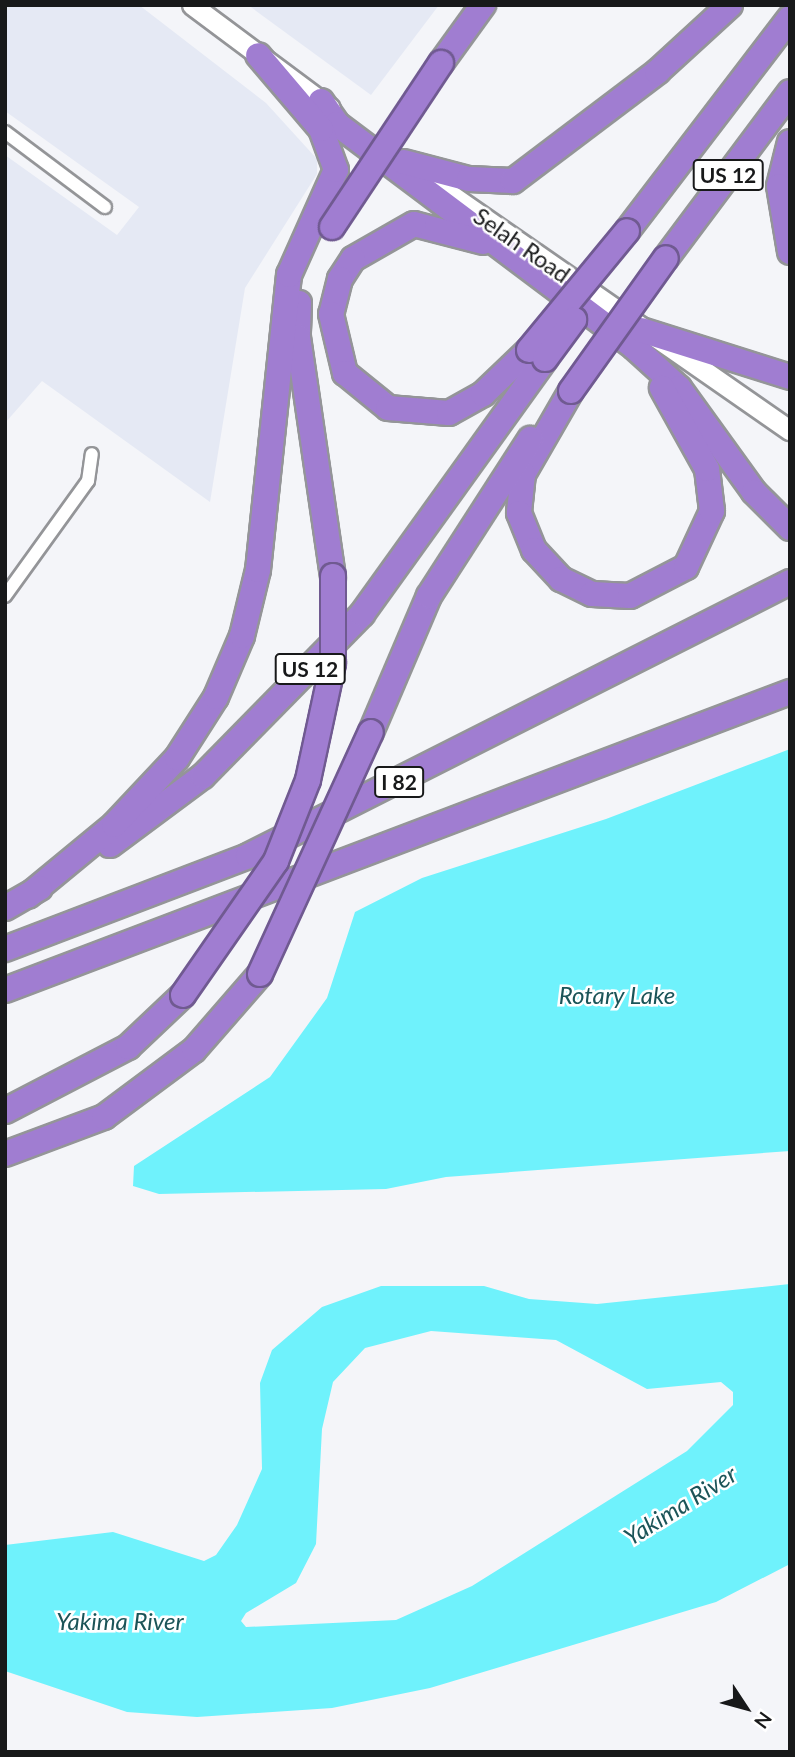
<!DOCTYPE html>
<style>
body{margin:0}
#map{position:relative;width:795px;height:1757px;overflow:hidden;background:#f4f5f9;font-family:Lato,sans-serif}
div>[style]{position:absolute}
.built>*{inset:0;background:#e5e9f4}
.water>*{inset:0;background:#6ff2fc}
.roads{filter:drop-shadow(2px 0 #949598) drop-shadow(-2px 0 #949598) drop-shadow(0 2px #949598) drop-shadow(0 -2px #949598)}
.minor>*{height:12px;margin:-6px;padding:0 6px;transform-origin:6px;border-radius:6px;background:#fff}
.secondary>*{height:19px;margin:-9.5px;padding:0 9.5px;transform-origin:9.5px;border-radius:9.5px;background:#fff}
.motorway>*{height:24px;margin:-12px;padding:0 12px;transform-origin:12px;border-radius:12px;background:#a07dd1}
.bridges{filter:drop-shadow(2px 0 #705a91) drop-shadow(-2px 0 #705a91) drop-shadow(0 2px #705a91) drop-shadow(0 -2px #705a91)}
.motorway-bridge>*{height:24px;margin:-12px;padding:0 12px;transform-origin:12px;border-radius:12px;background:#a07dd1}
span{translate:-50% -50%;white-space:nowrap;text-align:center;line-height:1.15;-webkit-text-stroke:5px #fff;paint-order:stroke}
.shield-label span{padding:2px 5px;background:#fff;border:2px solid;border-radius:5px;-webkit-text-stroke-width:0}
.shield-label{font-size:21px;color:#18191a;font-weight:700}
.street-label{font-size:23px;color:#18191a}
.water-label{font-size:24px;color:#1b5458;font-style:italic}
.frame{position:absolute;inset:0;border:7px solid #18191a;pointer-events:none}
.north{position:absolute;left:711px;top:1673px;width:70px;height:70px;-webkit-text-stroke:5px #fff;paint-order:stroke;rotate:126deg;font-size:19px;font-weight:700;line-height:28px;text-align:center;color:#18191a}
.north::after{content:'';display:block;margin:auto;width:24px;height:32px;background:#18191a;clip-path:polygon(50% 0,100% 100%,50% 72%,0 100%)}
</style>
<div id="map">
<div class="built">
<div style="clip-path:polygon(5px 5px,139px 5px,266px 103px,317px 159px,317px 174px,245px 288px,210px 502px,42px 381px,5px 423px,5px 155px,117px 235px,139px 207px,5px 111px)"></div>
<div style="clip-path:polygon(248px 5px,439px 5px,371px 95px)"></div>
</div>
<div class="water">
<div style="clip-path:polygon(790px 749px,790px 1151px,446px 1177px,386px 1189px,159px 1194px,133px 1186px,134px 1166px,270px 1077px,327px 998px,355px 912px,422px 878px,606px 819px)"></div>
<div style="clip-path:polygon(evenodd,790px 1284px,790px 1564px,716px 1602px,430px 1688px,332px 1708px,197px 1717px,127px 1712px,5px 1671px,5px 1545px,113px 1532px,204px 1561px,216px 1555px,237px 1525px,262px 1469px,260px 1383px,272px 1350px,322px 1307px,381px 1286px,484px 1286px,529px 1299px,597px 1304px,790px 1284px,431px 1331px,556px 1340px,647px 1389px,721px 1382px,733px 1392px,733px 1405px,687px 1451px,472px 1586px,396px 1620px,246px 1627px,241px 1621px,246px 1613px,296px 1583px,316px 1544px,322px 1429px,333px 1382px,365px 1348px,431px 1331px)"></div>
</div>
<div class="roads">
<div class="minor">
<div style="left:5px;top:132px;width:125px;rotate:36.9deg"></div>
<div style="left:5px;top:596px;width:142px;rotate:-54.2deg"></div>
<div style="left:88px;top:481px;width:27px;rotate:-82deg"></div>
</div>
<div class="secondary">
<div style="left:192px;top:5px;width:172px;rotate:36.7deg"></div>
<div style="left:434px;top:183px;width:433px;rotate:34.8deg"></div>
</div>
<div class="motorway">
<div style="left:441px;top:63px;width:72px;rotate:-54.1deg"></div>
<div style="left:321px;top:101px;width:28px;rotate:55deg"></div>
<div style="left:337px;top:124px;width:371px;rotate:36.9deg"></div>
<div style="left:634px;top:347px;width:61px;rotate:42.3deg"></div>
<div style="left:679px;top:388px;width:128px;rotate:54.2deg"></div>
<div style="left:754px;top:492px;width:51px;rotate:45deg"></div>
<div style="left:790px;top:142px;width:45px;rotate:104deg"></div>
<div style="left:779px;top:186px;width:67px;rotate:80.5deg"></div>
<div style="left:404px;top:162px;width:67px;rotate:14.7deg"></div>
<div style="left:469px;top:179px;width:44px;rotate:2.6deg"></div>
<div style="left:513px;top:181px;width:181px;rotate:-37.1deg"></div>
<div style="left:657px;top:72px;width:99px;rotate:-42.5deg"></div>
<div style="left:627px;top:231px;width:268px;rotate:-52.6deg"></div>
<div style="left:483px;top:242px;width:71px;rotate:-165.4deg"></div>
<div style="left:414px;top:224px;width:70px;rotate:150.2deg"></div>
<div style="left:353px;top:259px;width:24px;rotate:123deg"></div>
<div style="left:340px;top:279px;width:36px;rotate:104deg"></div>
<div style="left:331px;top:314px;width:61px;rotate:76.7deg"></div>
<div style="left:345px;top:373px;width:55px;rotate:39.1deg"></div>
<div style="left:388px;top:408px;width:61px;rotate:4.7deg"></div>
<div style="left:449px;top:413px;width:39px;rotate:-29deg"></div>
<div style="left:483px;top:394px;width:64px;rotate:-43.7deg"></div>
<div style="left:666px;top:258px;width:207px;rotate:-53.2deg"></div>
<div style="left:299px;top:303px;width:34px;rotate:92deg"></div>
<div style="left:298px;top:337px;width:242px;rotate:81.7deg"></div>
<div style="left:641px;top:330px;width:156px;rotate:17.5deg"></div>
<div style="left:571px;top:391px;width:96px;rotate:120deg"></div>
<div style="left:523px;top:474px;width:39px;rotate:96deg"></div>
<div style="left:519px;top:513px;width:40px;rotate:68deg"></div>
<div style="left:534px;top:550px;width:40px;rotate:47deg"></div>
<div style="left:561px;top:579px;width:34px;rotate:26deg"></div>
<div style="left:592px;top:594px;width:38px;rotate:3deg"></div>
<div style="left:630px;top:596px;width:63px;rotate:-27.4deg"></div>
<div style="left:686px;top:567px;width:62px;rotate:-65.1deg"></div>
<div style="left:712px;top:511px;width:42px;rotate:-96.8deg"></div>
<div style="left:707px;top:469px;width:93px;rotate:-119.1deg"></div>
<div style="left:371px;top:732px;width:148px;rotate:-66.9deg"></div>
<div style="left:429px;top:596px;width:187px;rotate:-57.2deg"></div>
<div style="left:110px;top:845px;width:116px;rotate:-36.6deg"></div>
<div style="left:203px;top:776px;width:227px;rotate:-45.5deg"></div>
<div style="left:362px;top:614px;width:314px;rotate:-54.3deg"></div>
<div style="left:28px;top:896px;width:112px;rotate:-39.5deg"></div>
<div style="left:114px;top:825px;width:92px;rotate:-46.8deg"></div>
<div style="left:177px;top:758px;width:72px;rotate:-57.4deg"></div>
<div style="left:216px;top:697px;width:66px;rotate:-66.9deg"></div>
<div style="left:242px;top:636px;width:68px;rotate:-76.4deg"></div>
<div style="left:258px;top:570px;width:297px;rotate:-84deg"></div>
<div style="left:289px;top:275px;width:115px;rotate:-65.9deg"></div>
<div style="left:336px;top:170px;width:44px;rotate:-110.1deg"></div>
<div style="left:321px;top:129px;width:97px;rotate:-130.4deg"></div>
<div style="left:5px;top:908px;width:40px;rotate:-29.7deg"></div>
<div style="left:5px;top:949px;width:260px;rotate:-20.9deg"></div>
<div style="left:248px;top:856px;width:607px;rotate:-26.82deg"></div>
<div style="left:5px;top:990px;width:840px;rotate:-20.79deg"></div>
<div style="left:5px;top:1111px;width:139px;rotate:-27.5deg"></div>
<div style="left:128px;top:1047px;width:76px;rotate:-43.4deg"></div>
<div style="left:5px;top:1154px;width:106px;rotate:-20.5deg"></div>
<div style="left:104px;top:1117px;width:112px;rotate:-36.7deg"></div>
<div style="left:194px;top:1050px;width:101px;rotate:-49deg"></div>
</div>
</div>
<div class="bridges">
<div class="motorway-bridge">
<div style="left:332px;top:227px;width:197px;rotate:-56.4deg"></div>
<div style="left:529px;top:350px;width:154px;rotate:-50.5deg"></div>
<div style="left:545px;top:359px;width:49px;rotate:-53.4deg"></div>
<div style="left:571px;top:391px;width:163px;rotate:-54.5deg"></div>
<div style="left:260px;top:974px;width:266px;rotate:-65.4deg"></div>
<div style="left:183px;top:995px;width:163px;rotate:-55.2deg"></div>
<div style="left:276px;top:861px;width:87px;rotate:-68.4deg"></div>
<div style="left:308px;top:780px;width:120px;rotate:-77.9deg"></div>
<div style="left:333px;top:663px;width:87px;rotate:-90deg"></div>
</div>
</div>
<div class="shield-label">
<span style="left:728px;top:175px">US 12</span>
<span style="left:310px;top:669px">US 12</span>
<span style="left:399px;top:782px">I 82</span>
</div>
<div class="street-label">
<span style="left:522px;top:245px;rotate:35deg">Selah Road</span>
</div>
<div class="water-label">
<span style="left:617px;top:995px">Rotary Lake</span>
<span style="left:680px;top:1505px;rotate:-32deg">Yakima River</span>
<span style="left:120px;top:1621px">Yakima River</span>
</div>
<div class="frame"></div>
<div class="north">N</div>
</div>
